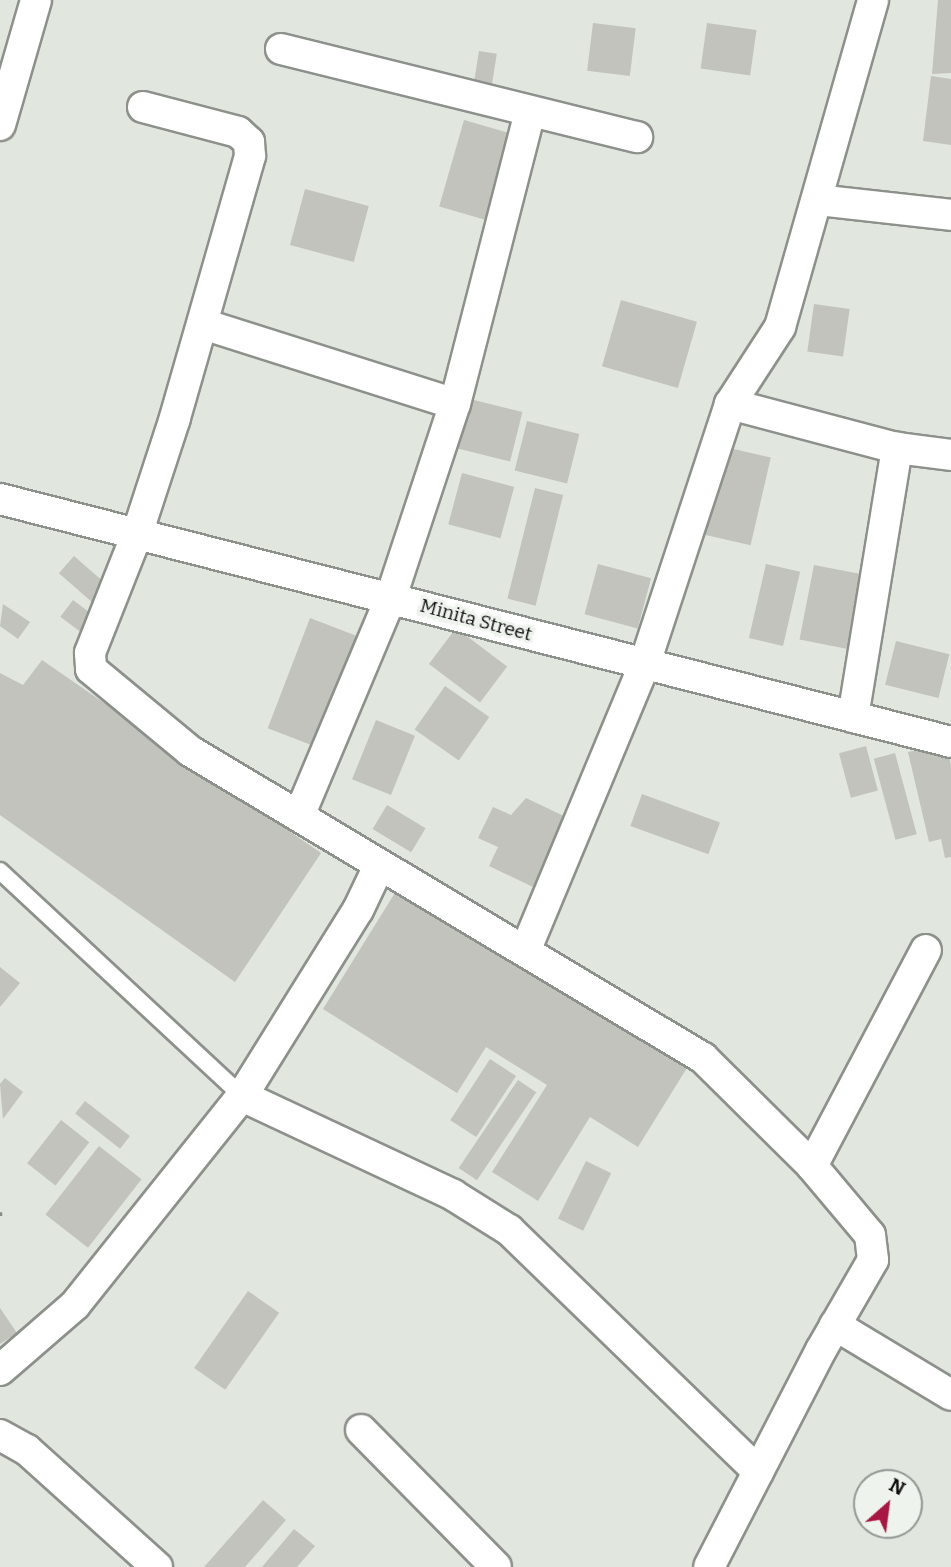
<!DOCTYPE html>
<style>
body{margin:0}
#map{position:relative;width:951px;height:1567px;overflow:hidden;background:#e1e6df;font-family:Bitter,serif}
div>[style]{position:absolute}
.building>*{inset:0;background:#c2c3bc;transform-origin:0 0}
.path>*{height:4.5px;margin-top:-2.25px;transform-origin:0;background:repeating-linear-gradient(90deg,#898d88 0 3.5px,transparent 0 7px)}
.roads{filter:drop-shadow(2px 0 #8c918b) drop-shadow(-2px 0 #8c918b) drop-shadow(0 2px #8c918b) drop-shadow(0 -2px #8c918b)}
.service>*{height:16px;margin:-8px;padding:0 8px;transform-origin:8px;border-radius:8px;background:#fff}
.minor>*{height:30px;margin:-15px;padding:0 15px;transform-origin:15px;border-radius:15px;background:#fff}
span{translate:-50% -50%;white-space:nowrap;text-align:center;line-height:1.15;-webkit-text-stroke:6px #eef3ed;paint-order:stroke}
.street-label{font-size:19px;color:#0e0f0d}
.north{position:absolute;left:853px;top:1469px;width:70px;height:70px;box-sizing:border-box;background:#eef3ed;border:2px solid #949893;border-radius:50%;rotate:28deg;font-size:19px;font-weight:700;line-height:28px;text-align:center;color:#0e0f0d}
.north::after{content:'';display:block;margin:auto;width:24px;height:32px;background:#aa1544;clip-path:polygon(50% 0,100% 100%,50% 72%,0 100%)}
</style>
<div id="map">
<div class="building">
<div style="clip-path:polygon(938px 0,951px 0,951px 73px,932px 74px)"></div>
<div style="left:593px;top:23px;width:43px;height:48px;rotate:7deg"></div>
<div style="left:707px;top:23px;width:50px;height:46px;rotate:8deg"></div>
<div style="left:479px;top:51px;width:18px;height:33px;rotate:9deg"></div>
<div style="clip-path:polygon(931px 76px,951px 79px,951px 145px,923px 141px)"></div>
<div style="left:464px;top:120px;width:54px;height:90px;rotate:16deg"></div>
<div style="left:305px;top:189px;width:66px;height:58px;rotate:15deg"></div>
<div style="left:621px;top:300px;width:79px;height:69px;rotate:16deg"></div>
<div style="left:814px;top:304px;width:36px;height:48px;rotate:8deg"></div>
<div style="left:470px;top:399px;width:54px;height:51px;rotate:14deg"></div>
<div style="left:527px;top:421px;width:54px;height:51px;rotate:14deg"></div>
<div style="left:725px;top:447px;width:47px;height:90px;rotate:13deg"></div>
<div style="left:462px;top:473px;width:54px;height:53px;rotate:15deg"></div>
<div style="left:535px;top:488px;width:29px;height:114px;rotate:14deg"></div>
<div style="left:74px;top:556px;width:49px;height:23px;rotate:41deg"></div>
<div style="left:598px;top:564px;width:55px;height:52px;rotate:15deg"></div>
<div style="left:766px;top:564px;width:35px;height:76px;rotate:13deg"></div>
<div style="left:814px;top:565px;width:53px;height:76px;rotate:11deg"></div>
<div style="left:73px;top:600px;width:30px;height:21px;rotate:37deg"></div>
<div style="clip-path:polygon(3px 604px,30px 622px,18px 639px,0 626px)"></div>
<div style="left:310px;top:618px;width:53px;height:118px;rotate:21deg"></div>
<div style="left:456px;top:628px;width:64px;height:45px;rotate:37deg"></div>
<div style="left:896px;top:641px;width:55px;height:45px;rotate:14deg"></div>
<div style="clip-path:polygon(42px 660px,321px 853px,235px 982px,0 815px,0 673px,23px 685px)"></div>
<div style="left:445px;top:686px;width:54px;height:53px;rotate:35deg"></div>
<div style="left:376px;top:720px;width:42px;height:64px;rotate:22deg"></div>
<div style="clip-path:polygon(946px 744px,951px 765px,951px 857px,945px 858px,941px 839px,929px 842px,908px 752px)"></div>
<div style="left:866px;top:746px;width:46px;height:28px;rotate:75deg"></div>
<div style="left:895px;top:753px;width:84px;height:22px;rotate:75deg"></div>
<div style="left:642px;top:794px;width:83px;height:34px;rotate:20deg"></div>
<div style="clip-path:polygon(526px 798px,568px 818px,535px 888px,489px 866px,498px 847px,478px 838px,493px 807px,511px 815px)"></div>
<div style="left:387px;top:805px;width:45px;height:28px;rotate:31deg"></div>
<div style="clip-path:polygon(401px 883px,690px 1063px,638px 1147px,590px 1117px,538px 1201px,492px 1172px,547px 1085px,486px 1047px,457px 1093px,323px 1009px)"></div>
<div style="clip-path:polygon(0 967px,20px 983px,0 1007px)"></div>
<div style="left:490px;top:1059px;width:31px;height:73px;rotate:33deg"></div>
<div style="clip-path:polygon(5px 1078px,23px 1092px,3px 1119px,0 1084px)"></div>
<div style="left:518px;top:1080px;width:22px;height:106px;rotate:34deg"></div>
<div style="left:85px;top:1101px;width:57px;height:16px;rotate:38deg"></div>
<div style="left:61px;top:1120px;width:36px;height:55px;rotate:38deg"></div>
<div style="left:99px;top:1146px;width:54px;height:87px;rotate:38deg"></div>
<div style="left:586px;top:1161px;width:28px;height:64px;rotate:26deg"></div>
<div style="left:248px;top:1291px;width:38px;height:94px;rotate:35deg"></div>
<div style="clip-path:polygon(0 1308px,17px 1333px,0 1344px)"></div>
<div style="clip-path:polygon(263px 1500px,286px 1520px,245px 1567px,204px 1567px)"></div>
<div style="clip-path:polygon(294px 1529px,315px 1546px,297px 1567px,262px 1567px)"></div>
</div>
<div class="path">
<div style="left:0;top:1212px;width:4px;rotate:90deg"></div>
</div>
<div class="roads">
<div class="service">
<div style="left:0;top:871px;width:330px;rotate:42.9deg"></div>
</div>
<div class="minor">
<div style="left:281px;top:49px;width:367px;rotate:13.9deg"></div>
<div style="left:143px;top:107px;width:98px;rotate:14.7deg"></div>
<div style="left:238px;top:132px;width:15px;rotate:42deg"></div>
<div style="left:249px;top:142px;width:14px;rotate:86deg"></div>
<div style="left:250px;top:156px;width:273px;rotate:106deg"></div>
<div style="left:175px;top:418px;width:122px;rotate:108.1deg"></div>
<div style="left:137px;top:534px;width:128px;rotate:111.6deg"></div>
<div style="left:90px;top:653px;width:16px;rotate:86deg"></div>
<div style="left:91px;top:669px;width:129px;rotate:39.6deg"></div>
<div style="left:190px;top:751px;width:598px;rotate:30.9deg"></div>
<div style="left:703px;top:1058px;width:153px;rotate:44.7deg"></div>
<div style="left:812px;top:1166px;width:90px;rotate:50deg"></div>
<div style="left:870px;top:1235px;width:25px;rotate:83deg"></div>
<div style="left:873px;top:1260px;width:104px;rotate:120deg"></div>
<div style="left:821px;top:1350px;width:244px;rotate:117.3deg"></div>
<div style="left:0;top:125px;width:130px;rotate:-73.9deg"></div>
<div style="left:818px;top:200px;width:134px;rotate:6.4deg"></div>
<div style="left:203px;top:324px;width:264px;rotate:17.6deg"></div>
<div style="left:730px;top:404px;width:173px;rotate:14.8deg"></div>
<div style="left:897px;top:448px;width:54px;rotate:7.4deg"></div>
<div style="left:0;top:499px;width:982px;rotate:14.33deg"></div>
<div style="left:853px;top:717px;width:273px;rotate:-80.7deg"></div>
<div style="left:299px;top:816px;width:238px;rotate:-67.2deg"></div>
<div style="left:391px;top:597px;width:203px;rotate:-71.7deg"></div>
<div style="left:455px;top:404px;width:302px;rotate:-75.6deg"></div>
<div style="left:526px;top:949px;width:307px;rotate:-67.4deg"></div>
<div style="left:644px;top:666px;width:276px;rotate:-71.8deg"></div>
<div style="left:730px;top:404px;width:92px;rotate:-57deg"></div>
<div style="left:780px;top:327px;width:340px;rotate:-74.1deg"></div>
<div style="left:242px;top:1096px;width:233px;rotate:25.1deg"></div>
<div style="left:453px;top:1195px;width:66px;rotate:32deg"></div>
<div style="left:509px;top:1230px;width:347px;rotate:44.1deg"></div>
<div style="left:812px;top:1166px;width:244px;rotate:-62.2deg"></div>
<div style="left:835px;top:1325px;width:135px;rotate:31.1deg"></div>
<div style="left:0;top:1370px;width:99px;rotate:-40.9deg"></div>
<div style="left:75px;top:1305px;width:268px;rotate:-51.4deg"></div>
<div style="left:242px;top:1096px;width:219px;rotate:-58.1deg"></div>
<div style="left:358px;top:910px;width:47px;rotate:-64.5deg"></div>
<div style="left:361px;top:1430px;width:192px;rotate:45.4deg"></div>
<div style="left:0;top:1435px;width:31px;rotate:29deg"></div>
<div style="left:27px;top:1450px;width:175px;rotate:42deg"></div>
</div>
</div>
<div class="street-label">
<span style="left:476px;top:620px;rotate:15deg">Minita Street</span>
</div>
<div class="north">N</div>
</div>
